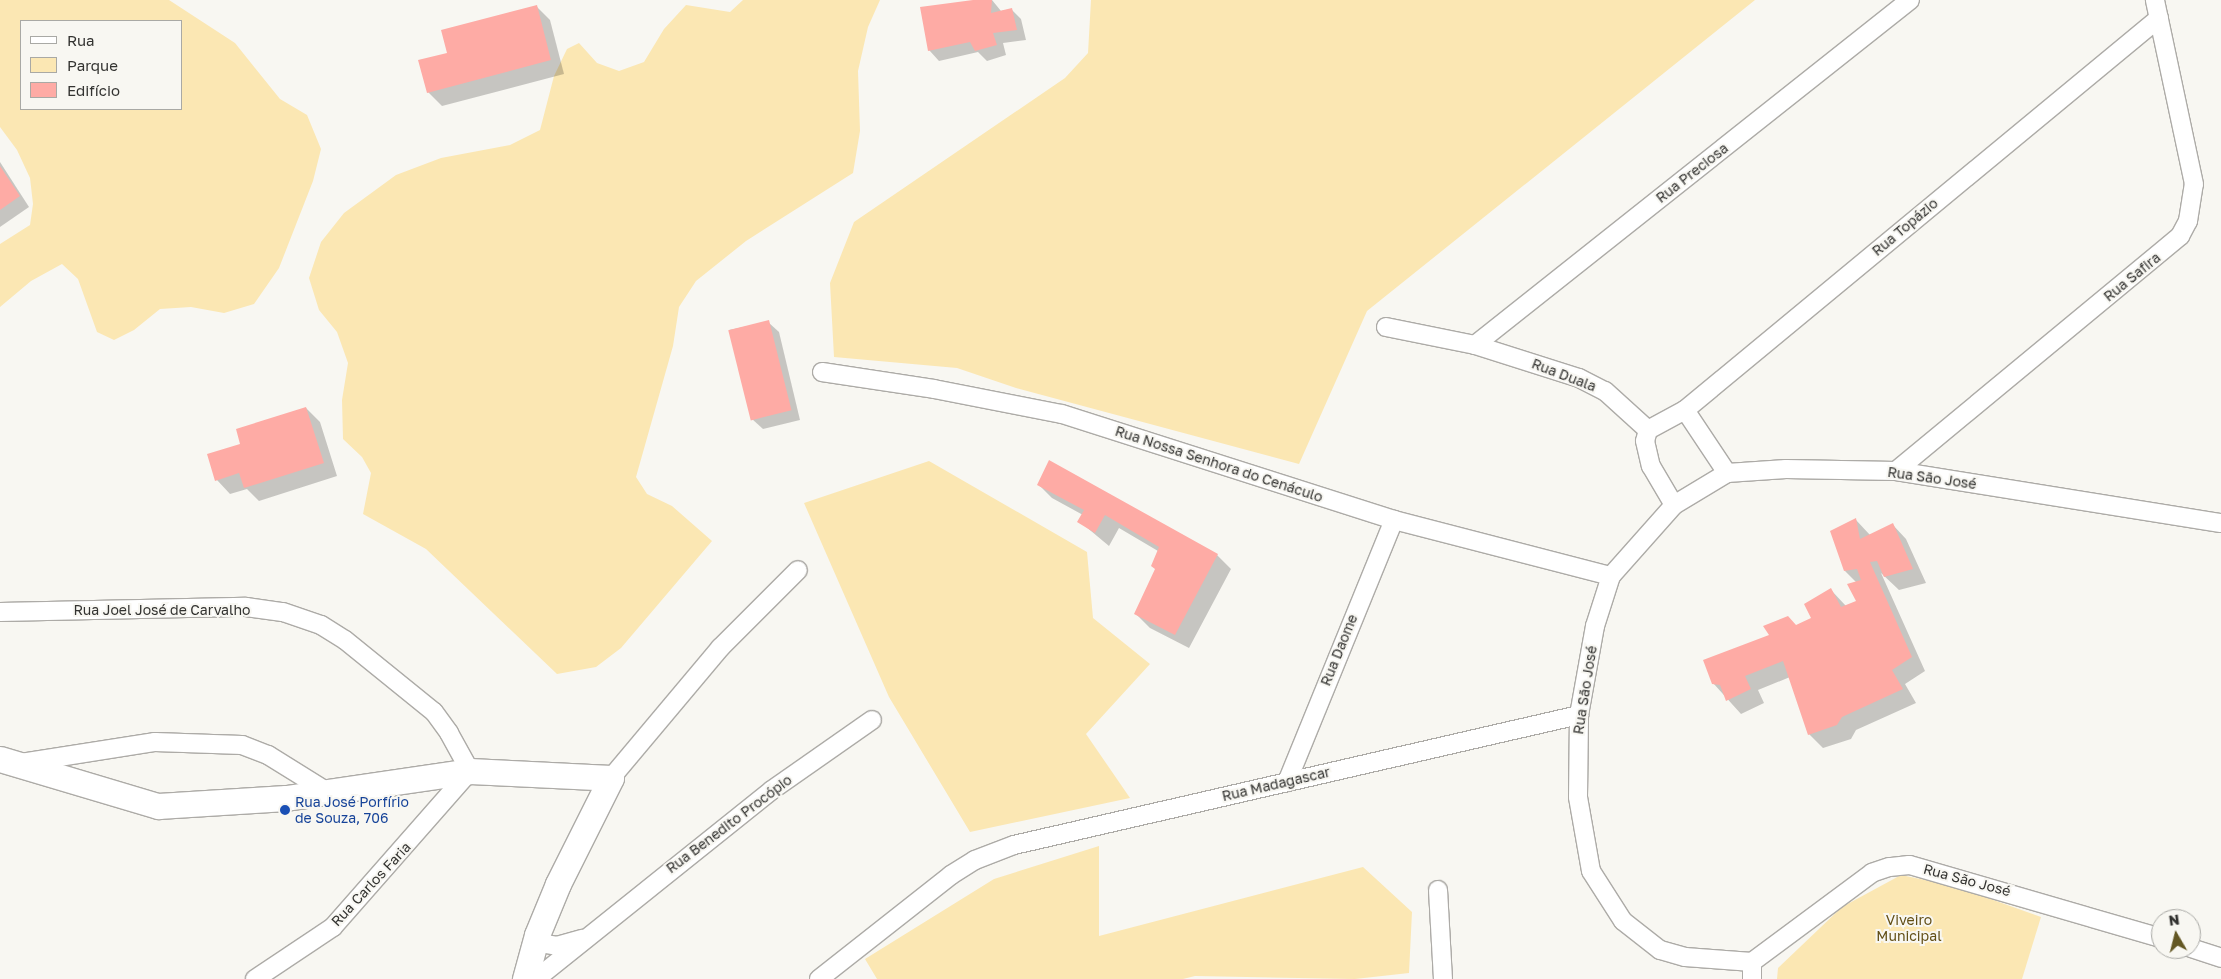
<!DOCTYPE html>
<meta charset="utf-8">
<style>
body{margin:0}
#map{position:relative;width:2221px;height:979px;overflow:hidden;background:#f8f7f2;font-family:"Golos Text",sans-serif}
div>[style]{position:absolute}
.green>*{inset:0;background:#fbe7b3}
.shadow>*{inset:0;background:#0003}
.building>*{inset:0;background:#feaba5;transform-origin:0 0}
.roads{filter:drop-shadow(1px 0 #adaba7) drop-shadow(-1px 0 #adaba7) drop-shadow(0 1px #adaba7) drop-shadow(0 -1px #adaba7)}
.street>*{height:18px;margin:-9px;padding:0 9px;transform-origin:9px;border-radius:9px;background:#fff}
.secondary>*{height:25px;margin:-12.5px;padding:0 12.5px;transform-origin:12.5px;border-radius:12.5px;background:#fff}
.dots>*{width:14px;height:14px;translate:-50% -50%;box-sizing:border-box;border:2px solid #f8f7f2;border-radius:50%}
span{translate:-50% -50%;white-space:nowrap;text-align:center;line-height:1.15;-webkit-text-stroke:4px #f8f7f2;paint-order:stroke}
.street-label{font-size:14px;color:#333331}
.transit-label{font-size:14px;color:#164399}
.left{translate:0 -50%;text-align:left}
.park-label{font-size:14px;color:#624e15}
.legend{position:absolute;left:20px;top:20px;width:162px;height:90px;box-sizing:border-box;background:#f8f7f2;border:1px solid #a9a9a5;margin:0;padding:6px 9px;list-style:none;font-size:15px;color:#333331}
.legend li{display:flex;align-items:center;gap:10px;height:25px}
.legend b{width:25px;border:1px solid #a9a9a5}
.north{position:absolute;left:2151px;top:909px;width:50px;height:50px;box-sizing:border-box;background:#f8f7f2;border:1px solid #a9a9a5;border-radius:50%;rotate:352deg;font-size:14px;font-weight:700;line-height:20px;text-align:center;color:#333331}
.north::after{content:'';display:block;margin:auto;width:18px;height:22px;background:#635723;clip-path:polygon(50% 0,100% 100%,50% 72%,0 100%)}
</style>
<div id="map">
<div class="green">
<div style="clip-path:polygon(evenodd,0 0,169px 0,235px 43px,280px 99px,307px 115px,321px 149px,313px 181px,279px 268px,254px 304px,224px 313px,191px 307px,160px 309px,134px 330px,114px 340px,97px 332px,78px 279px,62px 264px,31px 281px,0 307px,0 244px,30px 225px,33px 204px,30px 178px,17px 150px,0 127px,0 0,181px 21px,181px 109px,21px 109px,21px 21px,181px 21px)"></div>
<div style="clip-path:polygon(743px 0,880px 0,868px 27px,858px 71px,860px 131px,853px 173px,746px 241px,696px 281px,679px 307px,673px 346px,636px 477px,647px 494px,672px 506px,712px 541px,621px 648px,596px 667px,557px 674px,426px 549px,363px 514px,371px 473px,362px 457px,343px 439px,342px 400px,348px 363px,337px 332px,319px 310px,309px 278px,321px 242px,344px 213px,396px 175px,441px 158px,510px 145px,540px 130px,554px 76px,567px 49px,579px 43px,597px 63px,619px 71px,644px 62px,664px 29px,686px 5px,730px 12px)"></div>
<div style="clip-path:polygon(1091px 0,1755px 0,1367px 311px,1299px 464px,1016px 388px,957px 368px,834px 357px,830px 283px,854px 222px,1065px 78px,1088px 53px)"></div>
<div style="clip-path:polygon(929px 461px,1087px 552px,1093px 618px,1150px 664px,1086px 734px,1130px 798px,970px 832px,889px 697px,804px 503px)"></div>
<div style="clip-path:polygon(1099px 846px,1099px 936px,1363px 867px,1412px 912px,1409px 973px,1355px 979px,1195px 976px,1183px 979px,877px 979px,865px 959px,994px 879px)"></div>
<div style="clip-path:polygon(1901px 875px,1954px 886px,2041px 917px,2022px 979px,1777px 979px,1778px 968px,1842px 907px)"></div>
</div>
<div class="shadow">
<div style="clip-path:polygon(982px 0,992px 0,1001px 11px,1011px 9px,1021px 19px,1026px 40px,1003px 43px,1006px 55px,987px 61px,978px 52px,939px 61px,929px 50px)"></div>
<div style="clip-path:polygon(536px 6px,550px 20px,564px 74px,442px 106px,428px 92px)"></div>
<div style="clip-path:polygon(0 162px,29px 207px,0 227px)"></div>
<div style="clip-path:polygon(768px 322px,779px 332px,800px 420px,763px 429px,752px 419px,729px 330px)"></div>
<div style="clip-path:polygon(306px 408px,320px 422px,337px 476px,259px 501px,247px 489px,230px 494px,217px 480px,242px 445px)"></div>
<div style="clip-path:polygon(1038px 484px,1217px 555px,1231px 569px,1189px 648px,1150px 628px,1136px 614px,1156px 569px,1158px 551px,1119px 528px,1109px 546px,1079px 521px,1083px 515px,1052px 498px)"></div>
<div style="clip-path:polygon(1856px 520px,1870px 535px,1893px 525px,1906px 539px,1926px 583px,1899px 590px,1881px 573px,1925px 671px,1905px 684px,1916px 703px,1856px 730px,1851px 739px,1823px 748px,1809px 734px,1790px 677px,1758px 690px,1764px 703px,1741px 714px,1713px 683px,1813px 619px,1831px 590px,1846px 606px,1858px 602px,1857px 583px,1845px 571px)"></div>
</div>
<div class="building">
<div style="clip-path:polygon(973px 0,992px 0,991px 13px,1012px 8px,1017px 30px,993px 33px,997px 45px,975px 51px,970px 42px,928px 51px,920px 7px)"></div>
<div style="clip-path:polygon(537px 5px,551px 60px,427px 93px,418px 60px,447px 53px,441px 30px)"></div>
<div style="clip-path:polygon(0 166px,20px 196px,0 210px)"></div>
<div style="left:769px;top:320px;width:93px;height:42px;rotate:76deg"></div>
<div style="clip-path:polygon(306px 407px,324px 463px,244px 488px,239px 473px,215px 481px,207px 454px,240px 444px,236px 429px)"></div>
<div style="clip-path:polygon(1049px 460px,1218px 554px,1175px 635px,1134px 614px,1155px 569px,1151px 566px,1159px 547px,1105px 515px,1095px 533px,1077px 522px,1084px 510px,1037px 485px)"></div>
<div style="clip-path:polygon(1856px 518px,1860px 539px,1893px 523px,1913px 569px,1884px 577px,1877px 561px,1870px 562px,1912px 657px,1892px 670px,1903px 689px,1842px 717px,1837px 725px,1808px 735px,1783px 661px,1745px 676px,1751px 689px,1726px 701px,1720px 685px,1712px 684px,1703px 660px,1769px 635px,1763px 626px,1788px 616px,1796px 625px,1811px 618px,1804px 604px,1831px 588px,1841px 607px,1856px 601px,1847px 584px,1861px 580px,1857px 569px,1844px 571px,1830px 531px)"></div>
</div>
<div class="roads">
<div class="street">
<div style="left:1386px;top:327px;width:91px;rotate:11.4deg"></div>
<div style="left:1475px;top:345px;width:109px;rotate:17.6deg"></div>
<div style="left:1579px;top:378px;width:29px;rotate:27deg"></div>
<div style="left:1605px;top:391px;width:58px;rotate:42.2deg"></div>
<div style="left:1475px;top:345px;width:555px;rotate:-38.42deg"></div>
<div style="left:822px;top:372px;width:113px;rotate:8.6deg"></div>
<div style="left:934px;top:389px;width:130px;rotate:11.1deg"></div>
<div style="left:1062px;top:414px;width:349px;rotate:17.7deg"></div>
<div style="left:1394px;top:520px;width:224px;rotate:14.5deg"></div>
<div style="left:1685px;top:410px;width:76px;rotate:56.3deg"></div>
<div style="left:1648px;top:430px;width:42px;rotate:-28.4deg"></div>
<div style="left:1685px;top:410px;width:615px;rotate:-39.59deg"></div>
<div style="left:1648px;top:430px;width:11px;rotate:105deg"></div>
<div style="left:1645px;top:441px;width:26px;rotate:77deg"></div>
<div style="left:1651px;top:466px;width:45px;rotate:59.5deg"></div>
<div style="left:1896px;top:471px;width:369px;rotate:-39.6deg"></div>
<div style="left:2180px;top:236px;width:17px;rotate:-62deg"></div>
<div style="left:2188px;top:221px;width:37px;rotate:-81deg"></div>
<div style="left:2194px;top:184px;width:188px;rotate:-102deg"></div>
<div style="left:0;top:612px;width:246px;rotate:-1.2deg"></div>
<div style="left:246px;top:607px;width:37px;rotate:8deg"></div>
<div style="left:283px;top:612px;width:40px;rotate:18.9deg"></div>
<div style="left:321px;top:625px;width:28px;rotate:32deg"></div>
<div style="left:345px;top:640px;width:114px;rotate:39deg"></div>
<div style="left:434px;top:712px;width:26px;rotate:54deg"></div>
<div style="left:449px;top:733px;width:43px;rotate:61.1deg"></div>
<div style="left:470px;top:771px;width:208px;rotate:131.3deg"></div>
<div style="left:333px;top:927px;width:94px;rotate:146.3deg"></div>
<div style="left:21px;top:763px;width:136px;rotate:-8.9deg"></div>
<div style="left:155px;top:742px;width:87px;rotate:2deg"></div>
<div style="left:242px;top:745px;width:28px;rotate:21deg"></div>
<div style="left:268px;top:755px;width:68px;rotate:31.8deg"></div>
<div style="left:611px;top:778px;width:170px;rotate:-50deg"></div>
<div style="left:720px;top:648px;width:110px;rotate:-45deg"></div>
<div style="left:1287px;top:782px;width:283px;rotate:-67.8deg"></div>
<div style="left:1438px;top:890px;width:89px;rotate:86.8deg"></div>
<div style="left:2161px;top:938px;width:262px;rotate:-163.8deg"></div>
<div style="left:1909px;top:865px;width:20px;rotate:174deg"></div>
<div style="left:1889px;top:867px;width:18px;rotate:161deg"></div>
<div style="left:1872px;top:873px;width:149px;rotate:143.4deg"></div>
<div style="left:1752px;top:962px;width:67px;rotate:-175.7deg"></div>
<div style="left:1685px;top:957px;width:26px;rotate:-164deg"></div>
<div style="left:1660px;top:950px;width:47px;rotate:-141.9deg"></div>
<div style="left:1623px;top:921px;width:59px;rotate:-122.6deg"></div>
<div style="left:1591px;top:871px;width:75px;rotate:-100deg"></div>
<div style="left:1578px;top:797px;width:82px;rotate:-89.3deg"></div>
<div style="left:1579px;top:715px;width:90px;rotate:-79.8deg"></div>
<div style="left:1595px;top:626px;width:52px;rotate:-72.3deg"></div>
<div style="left:1611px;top:576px;width:95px;rotate:-48.4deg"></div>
<div style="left:1674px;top:505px;width:62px;rotate:-31.1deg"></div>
<div style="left:1727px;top:473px;width:59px;rotate:-3.9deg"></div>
<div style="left:1786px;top:469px;width:110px;rotate:1deg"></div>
<div style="left:1896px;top:471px;width:329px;rotate:9.1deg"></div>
<div style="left:535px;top:942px;width:22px;rotate:10deg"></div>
<div style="left:557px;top:946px;width:26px;rotate:-16deg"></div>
<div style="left:2191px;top:948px;width:32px;rotate:18deg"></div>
<div style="left:536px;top:979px;width:302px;rotate:-38.7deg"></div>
<div style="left:772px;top:790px;width:122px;rotate:-35deg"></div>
<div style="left:819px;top:979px;width:168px;rotate:-38.2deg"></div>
<div style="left:951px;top:875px;width:28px;rotate:-32deg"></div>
<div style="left:975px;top:860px;width:42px;rotate:-21deg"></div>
<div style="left:1014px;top:845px;width:580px;rotate:-12.96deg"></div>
<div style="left:1752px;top:979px;width:17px;rotate:-90deg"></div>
</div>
<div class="secondary">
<div style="left:0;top:759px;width:165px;rotate:16.6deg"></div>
<div style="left:158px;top:806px;width:128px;rotate:-3.6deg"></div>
<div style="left:286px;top:798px;width:186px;rotate:-8.3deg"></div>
<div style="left:470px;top:771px;width:141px;rotate:2.8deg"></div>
<div style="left:611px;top:778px;width:119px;rotate:116.6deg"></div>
<div style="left:558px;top:884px;width:55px;rotate:112.4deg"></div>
<div style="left:537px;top:935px;width:46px;rotate:105.3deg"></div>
</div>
</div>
<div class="dots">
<div style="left:285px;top:810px;background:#1a4fb4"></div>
</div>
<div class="street-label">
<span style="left:1692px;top:173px;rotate:-38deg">Rua Preciosa</span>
<span style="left:1905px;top:227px;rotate:-40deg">Rua Topázio</span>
<span style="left:2132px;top:277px;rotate:-39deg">Rua Safira</span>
<span style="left:1564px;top:375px;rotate:21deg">Rua Duala</span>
<span style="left:1219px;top:464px;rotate:18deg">Rua Nossa Senhora do Cenáculo</span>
<span style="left:1932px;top:478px;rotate:8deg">Rua São José</span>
<span style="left:162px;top:610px">Rua Joel José de Carvalho</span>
<span style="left:1339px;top:650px;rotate:-68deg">Rua Daome</span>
<span style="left:1585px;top:690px;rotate:-81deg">Rua São José</span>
<span style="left:1276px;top:784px;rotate:-13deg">Rua Madagascar</span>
<span style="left:729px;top:824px;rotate:-37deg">Rua Benedito Procópio</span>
<span style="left:1967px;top:880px;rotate:15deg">Rua São José</span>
<span style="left:371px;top:884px;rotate:-47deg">Rua Carlos Faria</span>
</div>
<div class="transit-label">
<span class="left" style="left:295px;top:810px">Rua José Porfírio<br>de Souza, 706</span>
</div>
<div class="park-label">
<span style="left:1909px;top:928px">Viveiro<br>Municipal</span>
</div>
<ul class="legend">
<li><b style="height:6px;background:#fff"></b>Rua</li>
<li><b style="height:14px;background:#fbe7b3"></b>Parque</li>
<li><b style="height:14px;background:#feaba5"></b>Edifício</li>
</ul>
<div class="north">N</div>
</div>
